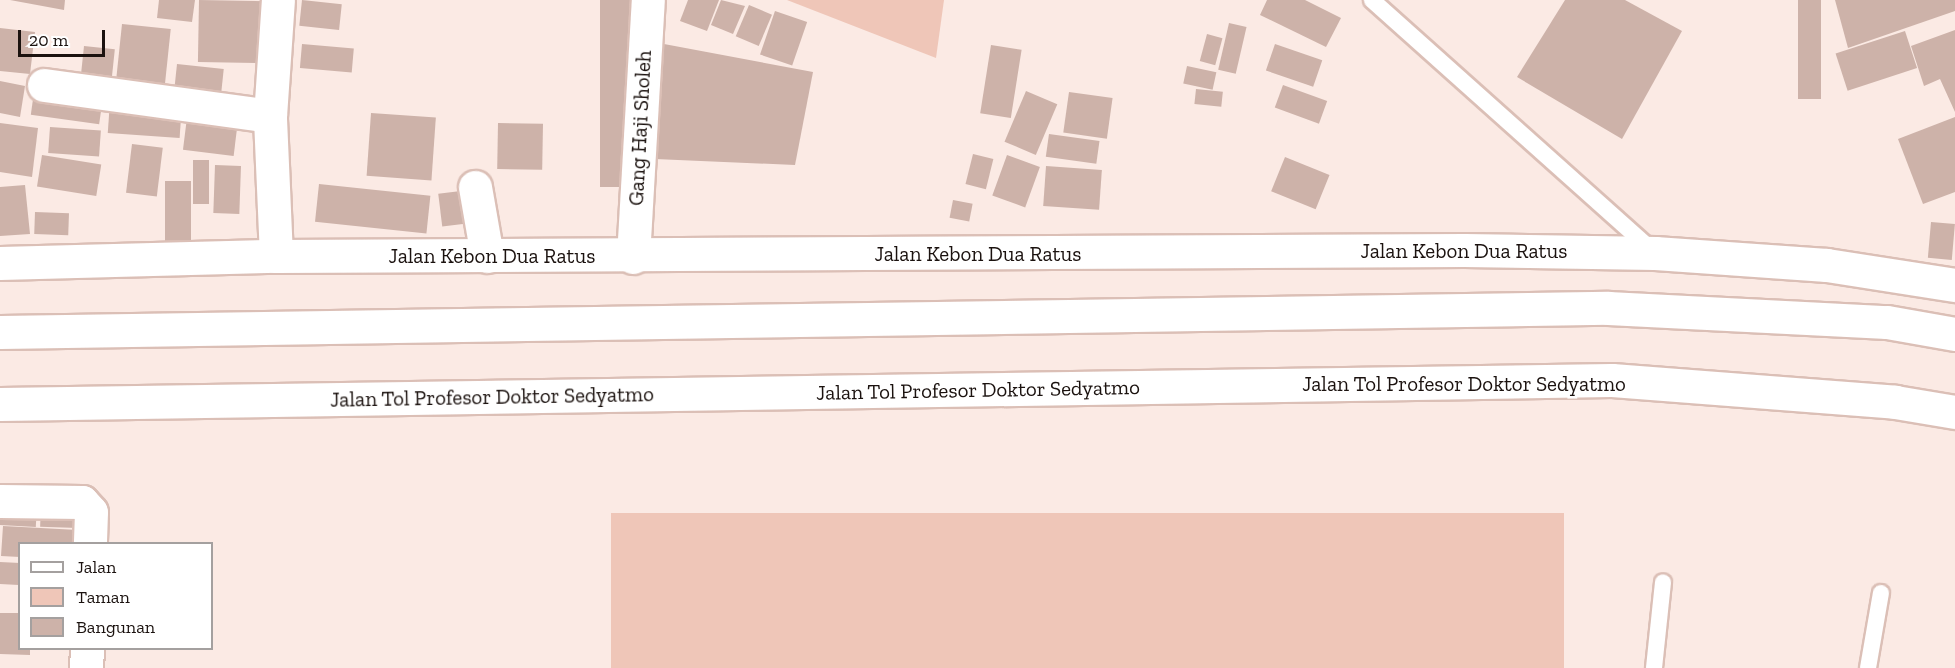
<!DOCTYPE html>
<style>
body{margin:0}
#map{position:relative;width:1955px;height:668px;overflow:hidden;background:#fbeae4;font-family:"Zilla Slab",serif}
div>[style]{position:absolute}
.green>*{inset:0;background:#efc6b8;transform-origin:0 0}
.building>*{inset:0;background:#cdb2a9;transform-origin:0 0}
.roads{filter:drop-shadow(2px 0 #dbbfb6) drop-shadow(-2px 0 #dbbfb6) drop-shadow(0 2px #dbbfb6) drop-shadow(0 -2px #dbbfb6)}
.service>*{height:16px;margin:-8px;padding:0 8px;transform-origin:8px;border-radius:8px;background:#fff}
.minor>*{height:33px;margin:-16.5px;padding:0 16.5px;transform-origin:16.5px;border-radius:16.5px;background:#fff}
.motorway>*{height:33px;margin:-16.5px;padding:0 16.5px;transform-origin:16.5px;border-radius:16.5px;background:#fff}
span{translate:-50% -50%;white-space:nowrap;text-align:center;line-height:1.15;-webkit-text-stroke:5px #fff;paint-order:stroke}
.street-label{font-size:21px;color:#1b120f}
.legend{position:absolute;left:18px;top:542px;width:195px;height:108px;box-sizing:border-box;background:#fff;border:2px solid #a4a09f;margin:0;padding:8px 10px;list-style:none;font-size:18px;color:#1b120f}
.legend li{display:flex;align-items:center;gap:12px;height:30px}
.legend b{width:30px;border:2px solid #a4a09f}
.scale{position:absolute;left:18px;top:30px;width:87px;height:27px;box-sizing:border-box;border:3px solid #1b120f;border-top:0;padding-left:8px;font-size:18px;line-height:21px;white-space:nowrap;color:#1b120f;-webkit-text-stroke:4px #fff;paint-order:stroke}
</style>
<div id="map">
<div class="green">
<div style="clip-path:polygon(787px 0,944px 0,936px 58px)"></div>
<div style="left:611px;top:513px;width:953px;height:155px"></div>
</div>
<div class="building">
<div style="clip-path:polygon(10px 0,65px 0,64px 10px)"></div>
<div style="clip-path:polygon(159px 0,195px 0,192px 22px,157px 18px)"></div>
<div style="left:199px;top:0;width:69px;height:62px;rotate:1deg"></div>
<div style="left:302px;top:0;width:40px;height:26px;rotate:6deg"></div>
<div style="left:600px;top:0;width:34px;height:187px"></div>
<div style="clip-path:polygon(688px 0,719px 0,707px 31px,680px 21px)"></div>
<div style="clip-path:polygon(721px 0,745px 6px,733px 34px,711px 25px)"></div>
<div style="clip-path:polygon(1267px 0,1305px 0,1341px 18px,1326px 47px,1260px 15px)"></div>
<div style="clip-path:polygon(1565px 0,1625px 0,1682px 31px,1622px 139px,1517px 77px)"></div>
<div style="left:1798px;top:0;width:23px;height:99px"></div>
<div style="clip-path:polygon(1835px 0,1955px 0,1955px 11px,1848px 48px)"></div>
<div style="left:749px;top:5px;width:25px;height:34px;rotate:23deg"></div>
<div style="left:775px;top:11px;width:34px;height:46px;rotate:19deg"></div>
<div style="left:1229px;top:23px;width:18px;height:48px;rotate:13deg"></div>
<div style="left:122px;top:24px;width:49px;height:66px;rotate:6deg"></div>
<div style="clip-path:polygon(0 28px,35px 32px,30px 74px,0 71px)"></div>
<div style="clip-path:polygon(1955px 30px,1955px 112px,1940px 79px,1924px 86px,1911px 46px)"></div>
<div style="left:1905px;top:31px;width:39px;height:73px;rotate:72deg"></div>
<div style="left:1207px;top:34px;width:16px;height:28px;rotate:15deg"></div>
<div style="left:302px;top:44px;width:52px;height:24px;rotate:5deg"></div>
<div style="clip-path:polygon(664px 44px,813px 72px,795px 165px,655px 159px)"></div>
<div style="left:1275px;top:44px;width:50px;height:28px;rotate:19deg"></div>
<div style="left:991px;top:45px;width:31px;height:69px;rotate:9deg"></div>
<div style="left:84px;top:46px;width:31px;height:31px;rotate:6deg"></div>
<div style="left:177px;top:64px;width:47px;height:32px;rotate:6deg"></div>
<div style="left:1187px;top:66px;width:30px;height:18px;rotate:12deg"></div>
<div style="clip-path:polygon(0 81px,25px 86px,20px 117px,0 113px)"></div>
<div style="left:35px;top:85px;width:69px;height:30px;rotate:8deg"></div>
<div style="left:1283px;top:85px;width:47px;height:24px;rotate:20deg"></div>
<div style="left:1196px;top:89px;width:27px;height:15px;rotate:6deg"></div>
<div style="left:1026px;top:91px;width:34px;height:55px;rotate:23deg"></div>
<div style="left:1069px;top:92px;width:44px;height:41px;rotate:8deg"></div>
<div style="left:110px;top:101px;width:72px;height:32px;rotate:4deg"></div>
<div style="left:188px;top:109px;width:51px;height:41px;rotate:7deg"></div>
<div style="left:371px;top:113px;width:65px;height:63px;rotate:4deg"></div>
<div style="clip-path:polygon(1955px 117px,1955px 192px,1923px 204px,1898px 139px)"></div>
<div style="clip-path:polygon(0 123px,38px 128px,32px 177px,0 172px)"></div>
<div style="left:498px;top:123px;width:45px;height:46px;rotate:1deg"></div>
<div style="left:50px;top:127px;width:51px;height:26px;rotate:4deg"></div>
<div style="left:1049px;top:134px;width:51px;height:23px;rotate:8deg"></div>
<div style="left:132px;top:144px;width:31px;height:49px;rotate:7deg"></div>
<div style="left:973px;top:154px;width:21px;height:31px;rotate:14deg"></div>
<div style="left:42px;top:155px;width:60px;height:32px;rotate:9deg"></div>
<div style="left:1007px;top:155px;width:35px;height:43px;rotate:20deg"></div>
<div style="left:1285px;top:157px;width:48px;height:37px;rotate:22deg"></div>
<div style="left:193px;top:160px;width:16px;height:44px"></div>
<div style="left:215px;top:165px;width:26px;height:48px;rotate:2deg"></div>
<div style="left:1046px;top:166px;width:56px;height:40px;rotate:4deg"></div>
<div style="left:165px;top:181px;width:26px;height:68px"></div>
<div style="left:319px;top:184px;width:112px;height:38px;rotate:6deg"></div>
<div style="clip-path:polygon(25px 185px,30px 234px,0 236px,0 187px)"></div>
<div style="left:469px;top:190px;width:33px;height:31px;rotate:83deg"></div>
<div style="left:953px;top:200px;width:20px;height:18px;rotate:11deg"></div>
<div style="left:35px;top:212px;width:34px;height:22px;rotate:2deg"></div>
<div style="left:1931px;top:222px;width:24px;height:36px;rotate:5deg"></div>
<div style="left:0;top:503px;width:37px;height:22px;rotate:3deg"></div>
<div style="left:79px;top:503px;width:25px;height:38px;rotate:92deg"></div>
<div style="clip-path:polygon(3px 526px,78px 530px,78px 544px,20px 544px,20px 557px,1px 556px)"></div>
<div style="left:0;top:562px;width:20px;height:22px;rotate:3deg"></div>
<div style="clip-path:polygon(0 613px,20px 613px,20px 648px,30px 648px,30px 655px,0 654px)"></div>
</div>
<div class="roads">
<div class="service">
<div style="left:1372px;top:0;width:375px;rotate:41.8deg"></div>
<div style="left:1654px;top:668px;width:86px;rotate:-84deg"></div>
<div style="left:1868px;top:668px;width:76px;rotate:-80.2deg"></div>
</div>
<div class="minor">
<div style="left:44px;top:85px;width:228px;rotate:7.8deg"></div>
<div style="left:475px;top:187px;width:70px;rotate:80.1deg"></div>
<div style="left:276px;top:256px;width:140px;rotate:-92.5deg"></div>
<div style="left:270px;top:116px;width:116px;rotate:-86.1deg"></div>
<div style="left:633px;top:257px;width:257px;rotate:-86.7deg"></div>
<div style="left:0;top:263px;width:276px;rotate:-1.5deg"></div>
<div style="left:276px;top:256px;width:1188px;rotate:-0.29deg"></div>
<div style="left:1464px;top:250px;width:191px;rotate:0.9deg"></div>
<div style="left:1655px;top:253px;width:172px;rotate:4deg"></div>
<div style="left:1827px;top:265px;width:130px;rotate:8.9deg"></div>
<div style="left:0;top:501px;width:82px;rotate:0.7deg"></div>
<div style="left:82px;top:502px;width:13px;rotate:48deg"></div>
<div style="left:91px;top:512px;width:32px;rotate:92deg"></div>
<div style="left:86px;top:668px;width:20px;rotate:-87deg"></div>
</div>
<div class="motorway">
<div style="left:0;top:332px;width:1608px;rotate:-0.86deg"></div>
<div style="left:1608px;top:308px;width:279px;rotate:2.9deg"></div>
<div style="left:1887px;top:322px;width:69px;rotate:10deg"></div>
<div style="left:0;top:404px;width:1612px;rotate:-0.85deg"></div>
<div style="left:1612px;top:380px;width:284px;rotate:4.4deg"></div>
<div style="left:1895px;top:402px;width:61px;rotate:9.5deg"></div>
</div>
</div>
<div class="street-label">
<span style="left:640px;top:128px;rotate:-87deg">Gang Haji Sholeh</span>
<span style="left:1464px;top:251px">Jalan Kebon Dua Ratus</span>
<span style="left:978px;top:254px">Jalan Kebon Dua Ratus</span>
<span style="left:492px;top:256px">Jalan Kebon Dua Ratus</span>
<span style="left:1464px;top:384px">Jalan Tol Profesor Doktor Sedyatmo</span>
<span style="left:978px;top:390px;rotate:-1deg">Jalan Tol Profesor Doktor Sedyatmo</span>
<span style="left:492px;top:397px;rotate:-1deg">Jalan Tol Profesor Doktor Sedyatmo</span>
</div>
<ul class="legend">
<li><b style="height:8px;background:#fff"></b>Jalan</li>
<li><b style="height:16px;background:#efc6b8"></b>Taman</li>
<li><b style="height:16px;background:#cdb2a9"></b>Bangunan</li>
</ul>
<div class="scale">20 m</div>
</div>
